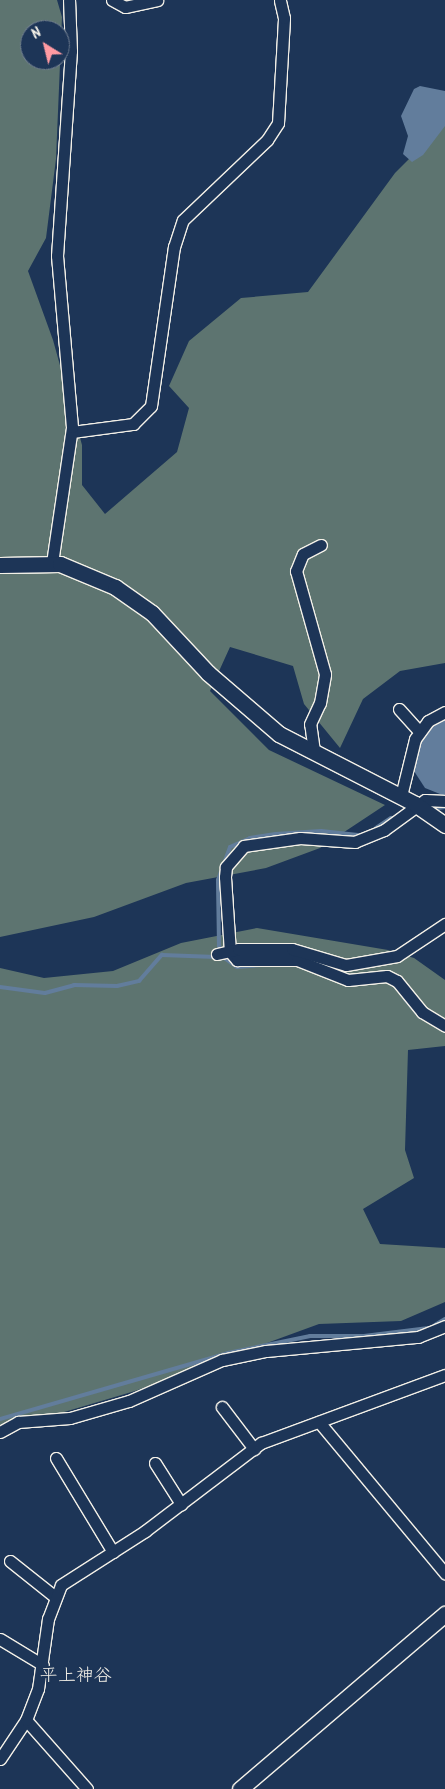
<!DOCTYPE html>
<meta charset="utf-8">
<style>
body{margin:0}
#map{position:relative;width:445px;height:1789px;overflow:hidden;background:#1d3557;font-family:Kalam,"Klee One",sans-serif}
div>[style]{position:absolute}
.green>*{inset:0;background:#5d7470}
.water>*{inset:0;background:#627d9c}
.stream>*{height:4px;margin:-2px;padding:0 2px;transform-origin:2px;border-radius:2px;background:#627d9c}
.roads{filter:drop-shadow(1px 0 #f4f1e8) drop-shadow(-1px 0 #f4f1e8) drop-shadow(0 1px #f4f1e8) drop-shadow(0 -1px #f4f1e8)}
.minor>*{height:11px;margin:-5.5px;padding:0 5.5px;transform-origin:5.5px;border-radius:5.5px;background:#1d3557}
.tertiary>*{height:15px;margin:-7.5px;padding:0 7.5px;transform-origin:7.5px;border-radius:7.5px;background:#1d3557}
span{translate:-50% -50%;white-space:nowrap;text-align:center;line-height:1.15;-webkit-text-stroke:4px #1d3557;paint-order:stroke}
.quarter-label{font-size:18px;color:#f4f1e8}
.north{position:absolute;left:20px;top:20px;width:50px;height:50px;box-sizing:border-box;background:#1d3557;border:1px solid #738091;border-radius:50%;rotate:324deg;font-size:14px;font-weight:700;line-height:20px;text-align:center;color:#f4f1e8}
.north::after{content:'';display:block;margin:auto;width:18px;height:22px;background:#ff9aa2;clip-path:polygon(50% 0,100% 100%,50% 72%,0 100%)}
</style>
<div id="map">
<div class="green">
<div style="clip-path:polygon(evenodd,0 0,57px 0,62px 17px,56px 159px,46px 238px,28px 271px,53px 340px,82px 445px,82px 485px,105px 514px,177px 452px,189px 408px,169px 386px,189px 341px,241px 298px,308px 292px,395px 173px,445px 123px,445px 663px,400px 671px,363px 699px,340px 748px,304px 704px,293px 666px,230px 647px,210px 691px,269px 750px,385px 805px,320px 848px,266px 868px,186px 883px,94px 917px,0 937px,0 0,30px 30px,60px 30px,60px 60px,30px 60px,30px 30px)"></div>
<div style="clip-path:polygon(257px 928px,388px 950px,414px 958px,445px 980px,445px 1046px,408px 1050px,405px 1150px,414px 1178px,363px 1209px,380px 1244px,445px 1248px,445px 1302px,401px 1321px,319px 1324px,135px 1391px,0 1431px,0 968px,44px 978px,113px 971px,181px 943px)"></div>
</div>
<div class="water">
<div style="clip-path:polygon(420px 86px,445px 91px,445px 126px,423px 155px,412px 162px,403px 154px,408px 136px,401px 116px,414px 89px)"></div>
<div style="clip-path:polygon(445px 717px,445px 796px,425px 788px,412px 768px,420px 740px,431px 724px)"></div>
</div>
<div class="stream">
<div style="left:431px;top:809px;width:14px;rotate:-8deg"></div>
<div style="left:376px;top:828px;width:18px;rotate:-34deg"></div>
<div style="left:261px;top:965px;width:24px;rotate:175deg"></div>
<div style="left:237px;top:967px;width:17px;rotate:-144deg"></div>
<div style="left:223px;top:957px;width:12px;rotate:-110deg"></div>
<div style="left:219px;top:946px;width:66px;rotate:-90.9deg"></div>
<div style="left:218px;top:880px;width:35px;rotate:-70deg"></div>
<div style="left:230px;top:847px;width:22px;rotate:-24deg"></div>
<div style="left:250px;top:838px;width:26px;rotate:-9deg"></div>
<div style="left:276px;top:834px;width:45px;rotate:-3.8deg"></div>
<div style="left:321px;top:831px;width:37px;rotate:6deg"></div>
<div style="left:0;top:987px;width:45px;rotate:7.6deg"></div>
<div style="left:45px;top:993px;width:30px;rotate:-15deg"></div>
<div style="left:74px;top:985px;width:43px;rotate:1.3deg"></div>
<div style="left:117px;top:986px;width:23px;rotate:-13deg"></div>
<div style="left:139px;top:981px;width:35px;rotate:-49deg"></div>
<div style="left:162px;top:955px;width:54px;rotate:2.1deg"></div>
<div style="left:405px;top:999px;width:23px;rotate:50deg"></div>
<div style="left:435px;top:1325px;width:12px;rotate:-31deg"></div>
<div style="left:0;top:1419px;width:237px;rotate:-16.1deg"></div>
<div style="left:228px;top:1353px;width:84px;rotate:-11.7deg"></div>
<div style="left:310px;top:1336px;width:54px"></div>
<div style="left:364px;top:1336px;width:65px;rotate:-7deg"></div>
</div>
<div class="roads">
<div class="minor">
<div style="left:112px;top:0;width:15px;rotate:28deg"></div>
<div style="left:125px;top:7px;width:33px;rotate:-12deg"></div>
<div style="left:72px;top:432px;width:62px;rotate:-7.5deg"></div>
<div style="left:133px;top:424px;width:25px;rotate:-45deg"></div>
<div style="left:151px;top:406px;width:161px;rotate:-81.8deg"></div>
<div style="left:174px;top:247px;width:28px;rotate:-72deg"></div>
<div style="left:183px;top:220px;width:116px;rotate:-43.6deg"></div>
<div style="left:267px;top:140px;width:20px;rotate:-57deg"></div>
<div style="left:278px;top:123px;width:105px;rotate:-86.7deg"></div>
<div style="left:284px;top:18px;width:18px;rotate:-103deg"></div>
<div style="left:52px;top:563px;width:137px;rotate:-81.6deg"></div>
<div style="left:72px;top:427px;width:172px;rotate:-95deg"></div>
<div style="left:57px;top:256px;width:205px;rotate:-86.1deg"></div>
<div style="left:71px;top:51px;width:51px;rotate:-92.2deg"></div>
<div style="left:399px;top:709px;width:31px;rotate:48deg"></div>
<div style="left:314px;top:751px;width:27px;rotate:-98deg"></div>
<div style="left:310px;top:724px;width:23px;rotate:-65deg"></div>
<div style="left:320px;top:703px;width:29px;rotate:-80deg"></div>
<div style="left:325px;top:674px;width:107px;rotate:-105.7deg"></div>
<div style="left:296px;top:571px;width:18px;rotate:-68deg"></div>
<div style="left:303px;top:554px;width:20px;rotate:-27deg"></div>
<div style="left:401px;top:796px;width:59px;rotate:-76.2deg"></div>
<div style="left:415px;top:739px;width:22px;rotate:-54deg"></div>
<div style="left:428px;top:721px;width:19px;rotate:-28deg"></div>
<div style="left:445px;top:801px;width:20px;rotate:-177deg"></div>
<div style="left:425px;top:800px;width:51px;rotate:143.8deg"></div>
<div style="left:384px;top:830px;width:31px;rotate:158deg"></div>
<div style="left:355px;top:842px;width:55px;rotate:-175.8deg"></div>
<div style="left:300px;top:838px;width:57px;rotate:171.9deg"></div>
<div style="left:244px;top:846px;width:28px;rotate:131deg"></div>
<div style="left:226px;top:867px;width:10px;rotate:96deg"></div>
<div style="left:225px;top:877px;width:75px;rotate:86.2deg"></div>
<div style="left:230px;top:952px;width:11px;rotate:49deg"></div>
<div style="left:237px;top:960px;width:60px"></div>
<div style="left:297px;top:960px;width:55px;rotate:21.4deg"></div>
<div style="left:348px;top:980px;width:39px;rotate:-6deg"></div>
<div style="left:387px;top:976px;width:11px;rotate:27deg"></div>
<div style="left:397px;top:981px;width:40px;rotate:51deg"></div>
<div style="left:422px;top:1012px;width:27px;rotate:31deg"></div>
<div style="left:217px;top:954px;width:22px;rotate:-13deg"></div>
<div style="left:238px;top:949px;width:54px"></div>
<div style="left:292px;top:949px;width:56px;rotate:16.5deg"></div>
<div style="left:346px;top:965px;width:52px;rotate:-10deg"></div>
<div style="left:397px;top:956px;width:58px;rotate:-33.7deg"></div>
<div style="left:222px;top:1407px;width:53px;rotate:52.7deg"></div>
<div style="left:319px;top:1422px;width:197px;rotate:50.2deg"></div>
<div style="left:0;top:1432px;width:21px;rotate:-29deg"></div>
<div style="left:18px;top:1422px;width:52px;rotate:-4.4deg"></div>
<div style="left:70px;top:1418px;width:61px;rotate:-16.1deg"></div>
<div style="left:129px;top:1401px;width:102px;rotate:-23.8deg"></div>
<div style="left:222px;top:1360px;width:45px;rotate:-11.6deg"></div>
<div style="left:266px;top:1351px;width:153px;rotate:-5.3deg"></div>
<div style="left:418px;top:1337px;width:29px;rotate:-22deg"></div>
<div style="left:56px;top:1458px;width:110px;rotate:58.8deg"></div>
<div style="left:155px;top:1463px;width:49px;rotate:57.6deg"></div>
<div style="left:10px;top:1561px;width:56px;rotate:38.5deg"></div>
<div style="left:0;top:1639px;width:50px;rotate:31.2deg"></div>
<div style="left:26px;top:1720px;width:92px;rotate:48.5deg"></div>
<div style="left:0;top:1759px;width:47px;rotate:-56.3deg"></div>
<div style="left:26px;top:1720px;width:33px;rotate:-69deg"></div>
<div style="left:38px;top:1689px;width:71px;rotate:-81.9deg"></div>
<div style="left:48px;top:1619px;width:36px;rotate:-69deg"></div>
<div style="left:61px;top:1585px;width:100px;rotate:-32.7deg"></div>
<div style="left:145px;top:1531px;width:146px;rotate:-37.2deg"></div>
<div style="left:261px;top:1443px;width:196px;rotate:-20.3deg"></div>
</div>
<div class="tertiary">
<div style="left:0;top:565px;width:60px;rotate:-1deg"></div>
<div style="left:60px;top:564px;width:60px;rotate:22.7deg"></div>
<div style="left:115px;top:587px;width:45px;rotate:35.1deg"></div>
<div style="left:152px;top:613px;width:82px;rotate:47deg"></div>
<div style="left:208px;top:673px;width:94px;rotate:40.7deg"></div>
<div style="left:279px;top:734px;width:153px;rotate:27.2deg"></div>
<div style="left:415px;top:804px;width:37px;rotate:35deg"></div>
<div style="left:240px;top:1789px;width:270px;rotate:-40.5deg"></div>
</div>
</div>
<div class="quarter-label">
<span style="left:76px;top:1677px">平上神谷</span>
</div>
<div class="north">N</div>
</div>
